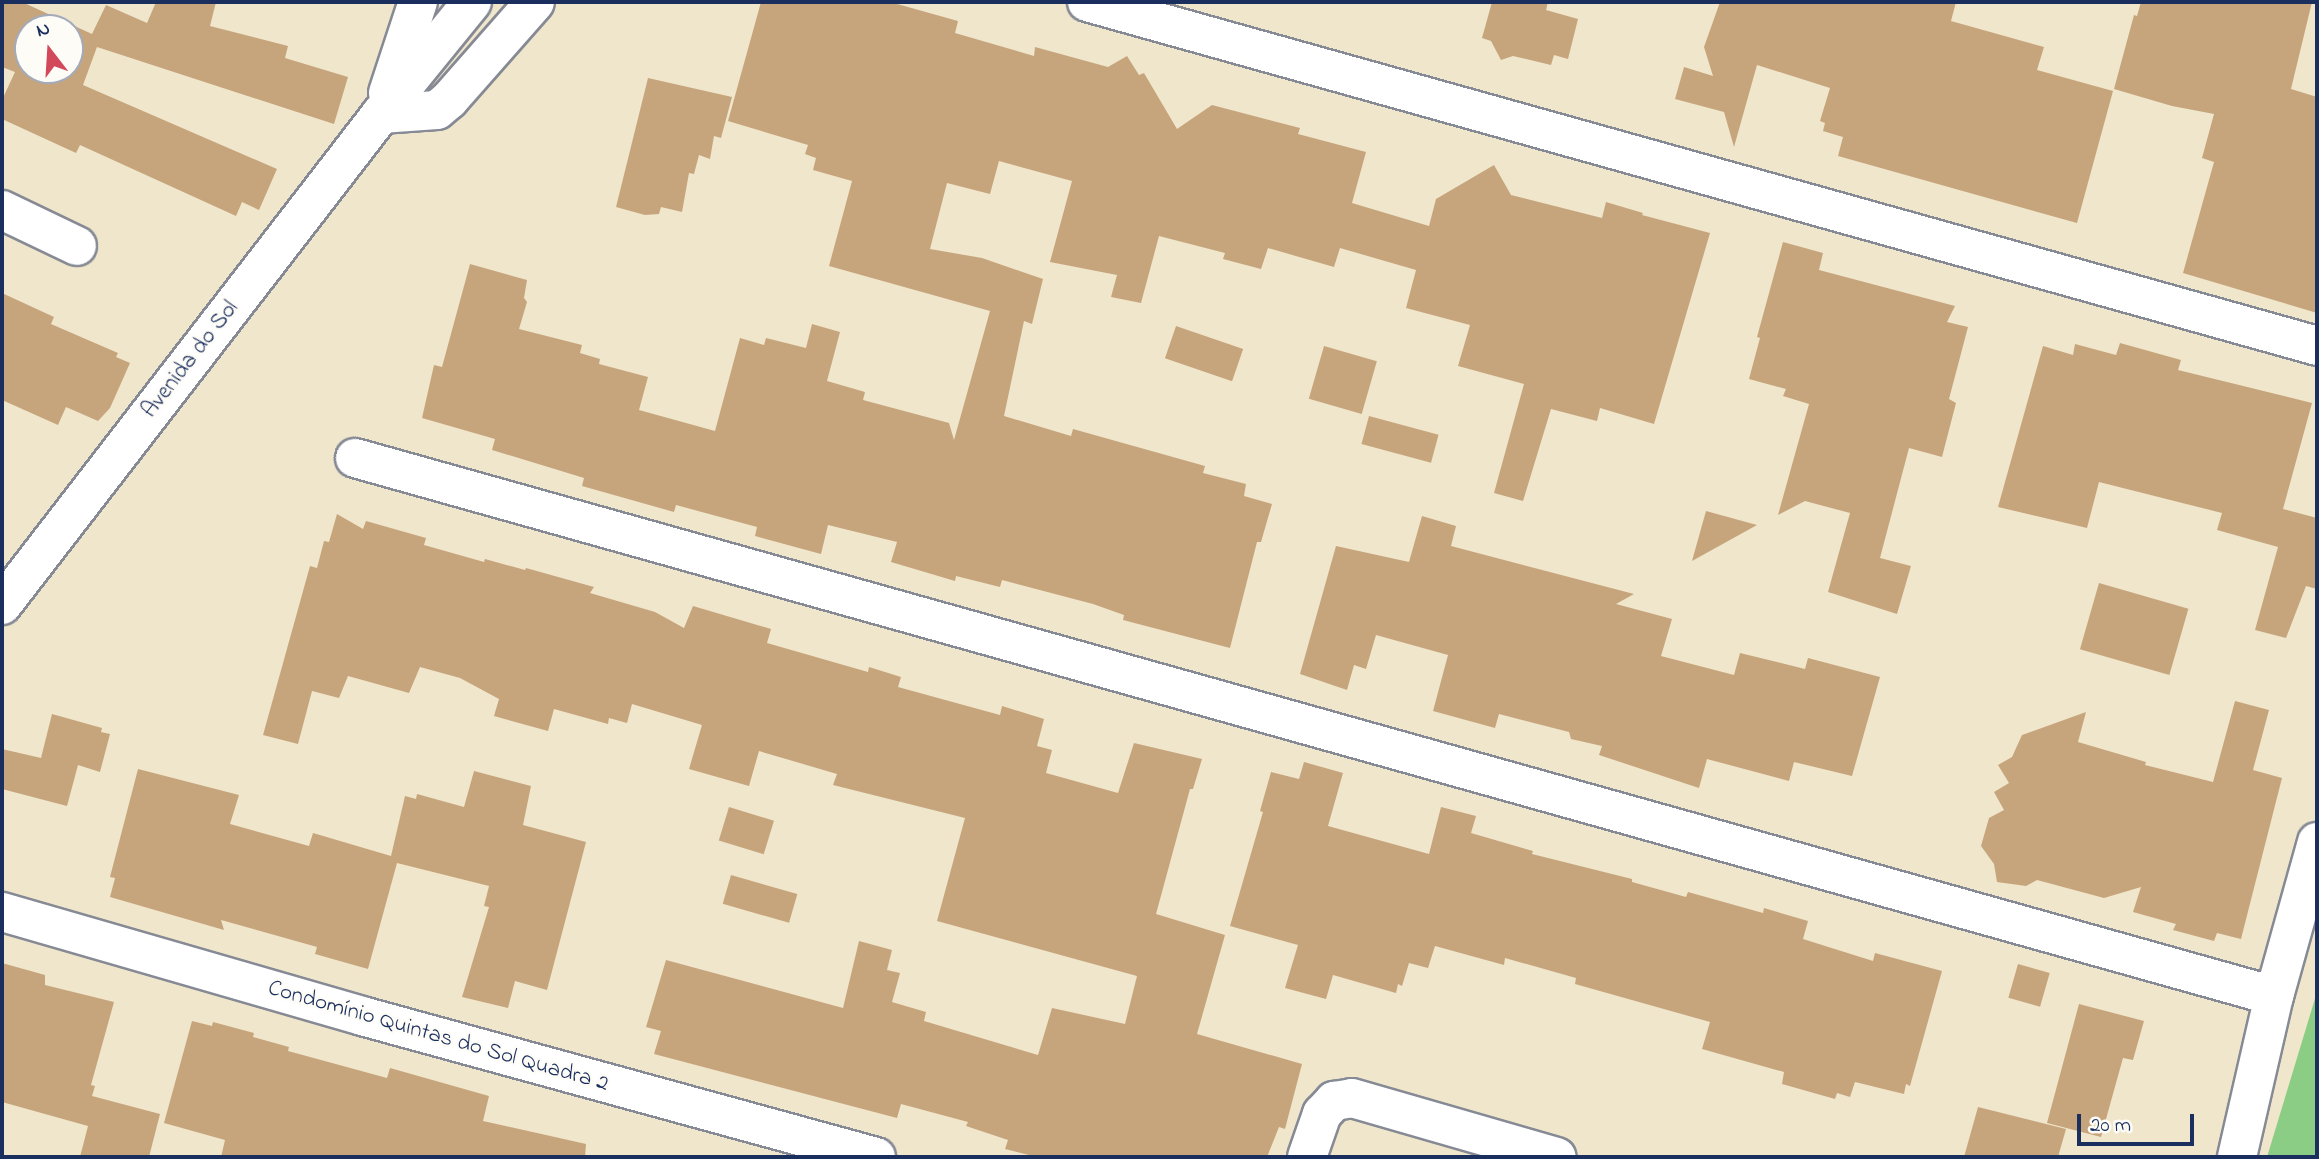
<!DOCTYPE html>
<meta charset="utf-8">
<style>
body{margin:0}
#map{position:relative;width:2319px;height:1159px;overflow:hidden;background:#f0e6cb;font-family:"Indie Flower",sans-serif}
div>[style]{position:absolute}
.green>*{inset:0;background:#8ccd85}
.building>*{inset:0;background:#c6a57c;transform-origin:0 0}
.roads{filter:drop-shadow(2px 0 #868a94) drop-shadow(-2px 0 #868a94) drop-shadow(0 2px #868a94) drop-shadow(0 -2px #868a94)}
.minor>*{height:38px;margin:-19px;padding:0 19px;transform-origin:19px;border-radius:19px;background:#fff}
span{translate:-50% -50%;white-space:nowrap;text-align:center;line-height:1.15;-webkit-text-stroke:5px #fdfcf7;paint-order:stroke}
.street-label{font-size:23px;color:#1b2f5e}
.frame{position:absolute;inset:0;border:4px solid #1b2f5e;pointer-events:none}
.north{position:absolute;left:14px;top:14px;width:70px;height:70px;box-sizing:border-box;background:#fdfcf7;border:2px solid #a3aaba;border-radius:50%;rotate:343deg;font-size:19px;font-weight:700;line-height:28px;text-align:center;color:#1b2f5e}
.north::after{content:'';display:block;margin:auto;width:24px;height:32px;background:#d1495b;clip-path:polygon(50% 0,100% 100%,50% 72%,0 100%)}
.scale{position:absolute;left:2077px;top:1114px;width:117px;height:32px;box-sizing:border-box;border:4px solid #1b2f5e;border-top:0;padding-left:9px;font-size:21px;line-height:24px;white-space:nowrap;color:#1b2f5e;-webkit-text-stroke:5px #fdfcf7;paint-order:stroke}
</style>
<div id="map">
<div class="green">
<div style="clip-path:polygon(2317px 992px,2317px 1157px,2267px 1157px)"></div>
</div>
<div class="building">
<div style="clip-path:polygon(evenodd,2px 2px,22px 2px,92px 34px,106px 5px,147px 23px,156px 2px,216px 2px,210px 26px,288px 46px,285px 58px,348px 77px,334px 124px,97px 47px,83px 85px,277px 169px,259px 210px,242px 202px,236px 216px,80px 145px,76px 153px,2px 119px,2px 100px,15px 72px,2px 67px,2px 2px,28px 28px,70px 28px,70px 70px,28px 70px,28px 28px)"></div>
<div style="clip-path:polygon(761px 2px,890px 2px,958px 21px,955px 33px,1034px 56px,1035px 47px,1108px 67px,1127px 56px,1139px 75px,1144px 73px,1177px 129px,1212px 105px,1300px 128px,1298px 134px,1366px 152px,1352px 203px,1429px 226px,1436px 199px,1494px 165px,1511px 195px,1602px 218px,1606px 202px,1643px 213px,1642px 215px,1710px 233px,1654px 424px,1600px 408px,1597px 421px,1551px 409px,1523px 501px,1494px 493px,1524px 384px,1458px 366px,1470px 325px,1406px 308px,1416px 270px,1340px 248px,1334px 267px,1268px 248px,1261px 269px,1223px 259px,1225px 253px,1159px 236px,1141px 303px,1111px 297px,1117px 275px,1050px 262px,1072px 181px,999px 161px,990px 194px,947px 183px,930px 249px,982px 258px,1043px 279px,1032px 324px,1024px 321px,1004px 416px,1071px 436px,1073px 429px,1205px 466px,1203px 473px,1246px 484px,1244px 496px,1272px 504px,1261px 542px,1257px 542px,1230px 648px,1123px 620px,1124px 615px,1093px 604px,1002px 580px,1000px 587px,956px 576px,955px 581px,891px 562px,897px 542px,828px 525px,821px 554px,755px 536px,757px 527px,676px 505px,674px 512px,582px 486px,584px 478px,492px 450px,495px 439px,422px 418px,434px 365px,442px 367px,470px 264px,527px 280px,524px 298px,527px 302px,519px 329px,582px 345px,580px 353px,600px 359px,599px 364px,648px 377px,639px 410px,715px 431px,740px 338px,764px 345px,766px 338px,806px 348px,812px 324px,840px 332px,827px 381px,865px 392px,863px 400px,949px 423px,954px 440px,990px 311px,829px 266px,852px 181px,813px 170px,816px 158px,805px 154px,808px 145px,728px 121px)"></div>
<div style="clip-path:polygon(1492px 2px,1548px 2px,1546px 10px,1578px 19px,1568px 59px,1554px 55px,1551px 65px,1513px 56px,1501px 60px,1491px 41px,1482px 38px)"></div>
<div style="clip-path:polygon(1720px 2px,1956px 2px,1951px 21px,2044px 47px,2037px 70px,2113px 91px,2077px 223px,1838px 156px,1843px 137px,1823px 131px,1825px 123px,1820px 121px,1830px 88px,1757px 65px,1734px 147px,1724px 112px,1675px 99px,1684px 67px,1713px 76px,1704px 47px)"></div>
<div style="clip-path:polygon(2141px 2px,2312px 2px,2291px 89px,2317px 97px,2317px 313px,2183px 273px,2214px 162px,2202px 158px,2214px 114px,2172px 106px,2114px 89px,2134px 15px,2137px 16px)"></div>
<div style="clip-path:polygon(648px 78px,732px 97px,721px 138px,714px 136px,710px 159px,699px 155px,694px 174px,689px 173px,682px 212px,661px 207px,659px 214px,645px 215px,616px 207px)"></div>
<div style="clip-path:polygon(1783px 242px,1823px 253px,1819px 270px,1955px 306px,1947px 322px,1968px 327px,1949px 399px,1956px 403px,1942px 457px,1909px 448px,1880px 558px,1911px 566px,1897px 614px,1828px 592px,1850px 513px,1805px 501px,1778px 515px,1809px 404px,1783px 396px,1786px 389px,1749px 379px,1760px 338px,1757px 337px)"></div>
<div style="clip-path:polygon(2px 293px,54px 317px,51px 324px,118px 353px,116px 357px,130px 363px,110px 408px,98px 421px,66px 407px,58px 425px,2px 400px)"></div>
<div style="left:1176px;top:326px;width:71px;height:34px;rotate:19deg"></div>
<div style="clip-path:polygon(2120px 343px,2181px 360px,2178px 370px,2312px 403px,2283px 509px,2317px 518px,2317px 589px,2306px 586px,2286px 638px,2255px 630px,2278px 547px,2217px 530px,2222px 513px,2099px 482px,2087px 528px,1998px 507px,2043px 346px,2073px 355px,2075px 344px,2116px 355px)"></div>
<div style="left:1324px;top:346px;width:55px;height:55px;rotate:16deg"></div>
<div style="left:1369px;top:416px;width:72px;height:29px;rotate:15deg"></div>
<div style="clip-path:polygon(1706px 511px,1757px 525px,1692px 561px)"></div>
<div style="clip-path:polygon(337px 514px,363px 529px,366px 521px,426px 538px,424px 545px,484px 562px,485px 559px,525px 570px,526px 568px,594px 587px,590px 593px,655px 612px,684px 628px,693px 606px,771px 629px,767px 643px,868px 672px,869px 667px,901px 677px,898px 687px,1000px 715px,1002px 706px,1044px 719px,1037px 746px,1052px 750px,1046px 773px,1118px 793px,1134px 743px,1202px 759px,1193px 789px,1190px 789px,1156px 914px,1225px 935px,1197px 1034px,1302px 1064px,1285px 1129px,1279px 1127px,1267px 1157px,1037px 1157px,1005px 1149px,1008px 1140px,966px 1126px,968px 1122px,901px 1104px,897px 1118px,654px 1054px,661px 1031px,646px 1027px,666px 960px,843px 1008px,859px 941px,892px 950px,887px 970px,900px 973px,892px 1002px,926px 1012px,924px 1021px,1038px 1055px,1052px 1008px,1125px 1024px,1137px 976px,937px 921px,965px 818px,833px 785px,837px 774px,759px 751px,749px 786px,689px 769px,702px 725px,632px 704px,627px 723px,609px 718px,608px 724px,554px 709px,548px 731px,494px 716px,499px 699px,460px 678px,420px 667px,409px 693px,348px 676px,339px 698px,312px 691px,298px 744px,263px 735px,310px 566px,317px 568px,324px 541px,329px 542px)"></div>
<div style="clip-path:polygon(1422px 516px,1456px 526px,1451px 546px,1634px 594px,1616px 604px,1672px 619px,1661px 656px,1734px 675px,1740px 653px,1805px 669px,1808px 658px,1880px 677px,1852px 776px,1794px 762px,1789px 781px,1707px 759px,1699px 788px,1599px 755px,1602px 746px,1571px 739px,1569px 732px,1499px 714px,1495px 728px,1433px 711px,1448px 655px,1376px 635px,1366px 669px,1354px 665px,1347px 690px,1300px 674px,1336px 546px,1409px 562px)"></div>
<div style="left:2099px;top:583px;width:93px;height:69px;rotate:16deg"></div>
<div style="clip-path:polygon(2235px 701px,2269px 710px,2253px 770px,2282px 778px,2241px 939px,2217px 933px,2214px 941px,2173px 930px,2176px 924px,2133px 912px,2141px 887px,2104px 898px,2037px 880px,2026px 886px,1997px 882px,1994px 864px,1981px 846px,1989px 818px,2004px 810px,1994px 792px,2009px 783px,1998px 765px,2012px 757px,2022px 735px,2086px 712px,2078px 742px,2146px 762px,2145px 765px,2213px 782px)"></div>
<div style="clip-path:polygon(52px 714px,102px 728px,101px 732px,110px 734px,100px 772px,78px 765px,67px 806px,2px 789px,2px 749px,41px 758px)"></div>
<div style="clip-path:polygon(1304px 762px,1343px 773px,1328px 826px,1429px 854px,1441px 807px,1476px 816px,1471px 833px,1533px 851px,1532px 854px,1632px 879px,1632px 882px,1686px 897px,1688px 892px,1763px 913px,1764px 908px,1808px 921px,1803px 939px,1873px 961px,1875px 953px,1942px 971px,1910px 1086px,1906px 1084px,1904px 1094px,1855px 1082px,1850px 1097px,1837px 1093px,1835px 1099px,1782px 1084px,1784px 1072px,1702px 1049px,1710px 1022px,1575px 984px,1576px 978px,1505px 958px,1504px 965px,1435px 946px,1428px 968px,1409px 963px,1402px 986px,1398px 984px,1396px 993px,1333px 975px,1326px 999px,1285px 988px,1298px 945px,1230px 926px,1263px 812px,1260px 811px,1271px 772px,1299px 779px)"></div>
<div style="clip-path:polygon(138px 769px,239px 795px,230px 824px,309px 846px,313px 833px,391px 856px,405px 796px,416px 799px,417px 794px,464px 807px,474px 771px,531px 786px,523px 825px,586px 842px,547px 990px,515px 981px,508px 1008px,462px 997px,489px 907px,484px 906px,489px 886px,397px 863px,368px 969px,315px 954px,317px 947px,221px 920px,224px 930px,110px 897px,115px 878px,110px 877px)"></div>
<div style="left:729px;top:807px;width:47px;height:35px;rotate:17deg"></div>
<div style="left:731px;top:875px;width:69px;height:30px;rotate:16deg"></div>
<div style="clip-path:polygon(2px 963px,45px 975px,45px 985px,114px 1002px,91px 1085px,95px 1086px,92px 1096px,160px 1114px,149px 1157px,80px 1157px,88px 1126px,2px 1102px)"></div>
<div style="left:2018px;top:964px;width:33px;height:35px;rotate:16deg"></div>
<div style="clip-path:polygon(2079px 1004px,2144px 1021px,2133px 1060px,2123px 1058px,2101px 1137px,2047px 1123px)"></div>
<div style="clip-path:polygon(192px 1021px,212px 1026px,213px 1022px,254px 1033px,253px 1037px,289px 1047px,288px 1051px,387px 1078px,390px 1068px,489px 1096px,483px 1121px,586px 1144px,585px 1157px,221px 1157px,225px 1140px,164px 1123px)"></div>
<div style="clip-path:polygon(1978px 1107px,2066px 1129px,2058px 1157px,1964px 1157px)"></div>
</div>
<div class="roads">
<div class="minor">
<div style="left:1087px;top:2px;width:1277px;rotate:15.62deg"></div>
<div style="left:388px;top:93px;width:96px;rotate:-71.8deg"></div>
<div style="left:381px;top:114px;width:56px;rotate:-4.1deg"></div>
<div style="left:437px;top:110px;width:16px;rotate:-40deg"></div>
<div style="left:449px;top:100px;width:130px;rotate:-48.7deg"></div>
<div style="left:2px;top:210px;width:83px;rotate:25.6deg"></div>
<div style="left:355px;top:458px;width:1993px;rotate:15.66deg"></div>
<div style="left:2px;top:605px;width:620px;rotate:-52.34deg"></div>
<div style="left:381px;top:114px;width:144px;rotate:-50.9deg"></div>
<div style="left:2px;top:912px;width:375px;rotate:16.1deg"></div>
<div style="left:362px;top:1016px;width:533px;rotate:15.34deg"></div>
<div style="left:1307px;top:1157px;width:46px;rotate:-70.8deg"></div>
<div style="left:1322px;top:1114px;width:18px;rotate:-47deg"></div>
<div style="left:1334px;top:1101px;width:18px;rotate:-9deg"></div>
<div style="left:1352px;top:1098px;width:213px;rotate:16.1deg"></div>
<div style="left:2237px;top:1157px;width:165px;rotate:-77.1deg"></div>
<div style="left:2274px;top:996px;width:160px;rotate:-74.4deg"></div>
</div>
</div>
<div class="street-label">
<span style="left:191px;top:360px;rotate:-52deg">Avenida do Sol</span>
<span style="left:438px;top:1037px;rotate:16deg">Condomínio Quintas do Sol Quadra 2</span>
</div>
<div class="frame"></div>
<div class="north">N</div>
<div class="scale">20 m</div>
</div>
